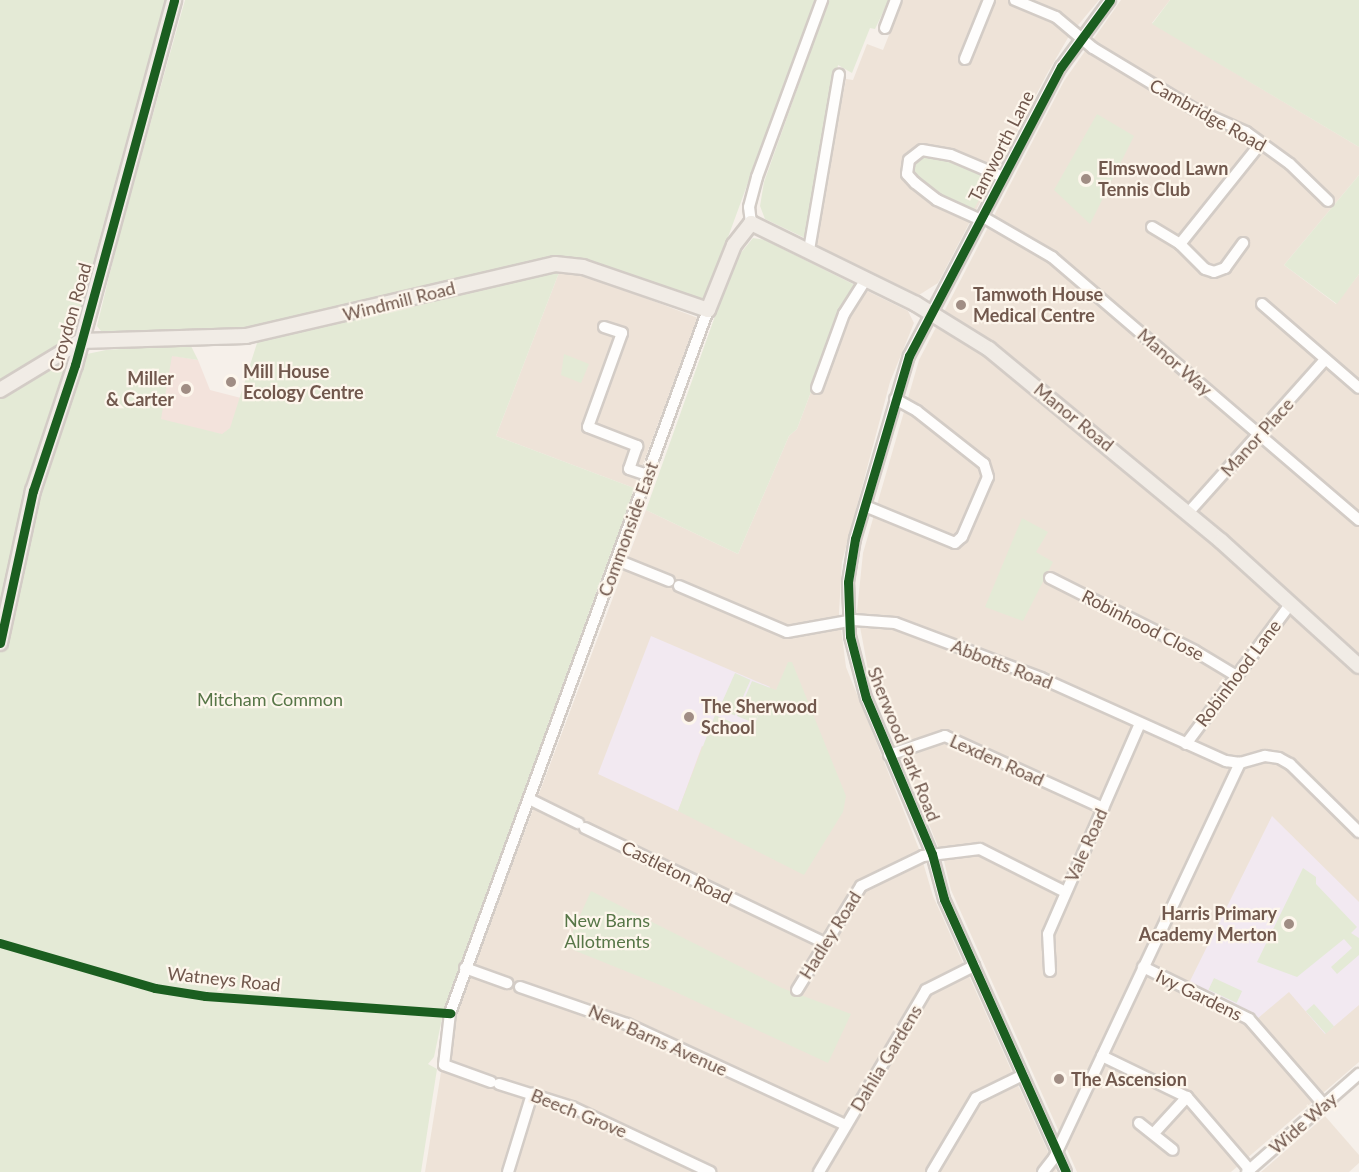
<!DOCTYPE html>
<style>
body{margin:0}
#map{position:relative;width:1359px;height:1172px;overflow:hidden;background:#f6f0ea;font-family:Lato,sans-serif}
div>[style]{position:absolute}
.residential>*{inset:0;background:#eee3d8}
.commercial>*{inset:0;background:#f3e3dc}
.education>*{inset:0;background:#f2e9f1}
.green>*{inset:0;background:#e4ead6;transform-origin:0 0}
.roads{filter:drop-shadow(2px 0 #d3ccc6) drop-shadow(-2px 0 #d3ccc6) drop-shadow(0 2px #d3ccc6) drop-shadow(0 -2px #d3ccc6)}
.minor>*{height:10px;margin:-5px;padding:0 5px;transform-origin:5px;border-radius:5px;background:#fefdfc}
.major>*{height:14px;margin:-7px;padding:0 7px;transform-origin:7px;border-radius:7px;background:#f1ece6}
.cycleway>*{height:9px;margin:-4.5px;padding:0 4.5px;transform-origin:4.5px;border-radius:4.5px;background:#1b5e20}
.dots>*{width:16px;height:16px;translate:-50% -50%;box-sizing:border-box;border:3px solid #fdf6ec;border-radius:50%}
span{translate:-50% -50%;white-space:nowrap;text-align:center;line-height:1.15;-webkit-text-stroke:4.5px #fdf6ec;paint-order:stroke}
.street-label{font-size:18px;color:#71584d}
.poi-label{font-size:18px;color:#71584d;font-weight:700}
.left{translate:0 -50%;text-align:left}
.right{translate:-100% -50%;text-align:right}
.park-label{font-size:18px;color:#577647}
</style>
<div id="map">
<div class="residential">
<div style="clip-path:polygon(903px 0,1099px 0,1069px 36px,1047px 74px,938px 283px,919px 295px,814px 244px,846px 79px,853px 80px,867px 44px,883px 50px)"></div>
<div style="clip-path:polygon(1121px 0,1170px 0,1152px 23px,1359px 147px,1359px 175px,1284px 265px,1336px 304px,1359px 274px,1359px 1062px,1231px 1172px,1077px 1172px,951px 890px,944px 861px,870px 680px,857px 611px,863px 553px,919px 360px,1064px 81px)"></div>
<div style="clip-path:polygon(560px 270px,577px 272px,698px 318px,634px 488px,496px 436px)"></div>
<div style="clip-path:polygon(857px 286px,908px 311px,914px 323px,890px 382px,842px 562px,839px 613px,846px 667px,919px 849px,933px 896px,1057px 1172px,425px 1172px,441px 1072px,454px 1019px,646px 510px,738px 554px,789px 436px,797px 429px,845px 302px)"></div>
<div style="clip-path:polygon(1325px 1116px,1359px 1155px,1359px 1163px,1349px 1172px,1261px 1172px)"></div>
</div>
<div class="commercial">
<div style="clip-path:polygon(169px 355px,198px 360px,210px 390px,241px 398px,229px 436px,159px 420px)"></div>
</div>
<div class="education">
<div style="clip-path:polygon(651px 636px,770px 687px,740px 761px,702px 746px,678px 811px,598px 774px)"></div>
<div style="clip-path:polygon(1272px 816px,1359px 902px,1359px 1005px,1325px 1034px,1289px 992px,1257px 1019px,1250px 1012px,1189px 983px)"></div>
</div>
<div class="green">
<div style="clip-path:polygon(0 0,165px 0,74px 332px,71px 338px,0 382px)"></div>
<div style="clip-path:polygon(185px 0,815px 0,705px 300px,587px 264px,243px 333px,101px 331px,97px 326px,119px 236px)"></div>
<div style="clip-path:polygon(829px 0,889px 0,875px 29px,870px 28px,852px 73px,838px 65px,807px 239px,765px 219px,760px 206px,764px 182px)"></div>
<div style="clip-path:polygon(1170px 0,1359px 0,1359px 147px,1152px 24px)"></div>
<div style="clip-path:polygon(1097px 114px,1134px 136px,1090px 224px,1054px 190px)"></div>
<div style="clip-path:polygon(922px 154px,953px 158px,991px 177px,973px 211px,937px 195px,912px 173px,912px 162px)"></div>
<div style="clip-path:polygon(1359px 175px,1359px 274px,1337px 304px,1284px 265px)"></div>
<div style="clip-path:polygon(753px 238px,765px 240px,857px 286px,845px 302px,797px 429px,789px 436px,738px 554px,646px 510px,735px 260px)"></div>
<div style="clip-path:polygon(560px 270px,496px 436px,634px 488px,618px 546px,614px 544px,444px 1009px,434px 1057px,428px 1064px,437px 1069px,421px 1172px,0 1172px,0 395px,68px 358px,106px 350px,190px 344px,198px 360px,172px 356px,161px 419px,222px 434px,230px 428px,258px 340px)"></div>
<div style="clip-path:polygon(564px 354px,589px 364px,581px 383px,561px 375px)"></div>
<div style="clip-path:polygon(1022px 518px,1048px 532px,1036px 552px,1053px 562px,1023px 621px,985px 607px)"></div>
<div style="clip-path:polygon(788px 662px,792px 662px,846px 796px,843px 812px,804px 875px,678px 811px,715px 715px,752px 731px,759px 714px,754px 723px,737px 716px,752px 681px,776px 690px)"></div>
<div style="left:735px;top:673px;width:17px;height:39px;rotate:24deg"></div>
<div style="clip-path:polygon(1303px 868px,1316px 877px,1316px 884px,1357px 927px,1351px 933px,1359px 938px,1359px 955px,1337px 974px,1331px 967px,1352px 948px,1344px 939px,1297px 977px,1257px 962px)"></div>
<div style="clip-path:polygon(591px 891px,782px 988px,851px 1014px,828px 1063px,665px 987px,566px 947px)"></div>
<div style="left:1214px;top:978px;width:31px;height:13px;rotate:25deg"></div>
<div style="left:1314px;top:1004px;width:30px;height:11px;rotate:48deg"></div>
</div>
<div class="roads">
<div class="minor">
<div style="left:1015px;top:0;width:44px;rotate:22.5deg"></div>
<div style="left:1056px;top:17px;width:48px;rotate:40deg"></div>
<div style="left:1093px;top:48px;width:118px;rotate:31.1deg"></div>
<div style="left:1194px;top:109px;width:57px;rotate:23.9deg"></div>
<div style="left:1246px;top:132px;width:54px;rotate:36deg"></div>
<div style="left:1290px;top:164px;width:53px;rotate:44.2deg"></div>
<div style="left:885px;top:28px;width:30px;rotate:-69deg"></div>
<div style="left:965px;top:59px;width:64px;rotate:-67.9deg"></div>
<div style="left:983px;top:217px;width:80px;rotate:30.1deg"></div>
<div style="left:1052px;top:257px;width:404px;rotate:40.6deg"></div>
<div style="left:981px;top:220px;width:48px;rotate:-155.6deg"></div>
<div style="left:937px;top:200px;width:28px;rotate:-142deg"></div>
<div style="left:915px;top:183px;width:12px;rotate:-132deg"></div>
<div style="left:907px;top:174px;width:14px;rotate:-82deg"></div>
<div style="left:909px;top:160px;width:16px;rotate:-38deg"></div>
<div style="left:922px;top:150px;width:29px;rotate:10deg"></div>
<div style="left:951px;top:155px;width:56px;rotate:22.9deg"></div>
<div style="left:751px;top:223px;width:16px;rotate:-97deg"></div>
<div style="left:749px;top:207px;width:31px;rotate:-75deg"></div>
<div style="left:757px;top:177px;width:189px;rotate:-69.8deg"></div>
<div style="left:1152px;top:227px;width:33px;rotate:31deg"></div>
<div style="left:1180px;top:244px;width:129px;rotate:-51.3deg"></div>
<div style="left:1180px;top:244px;width:35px;rotate:45deg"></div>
<div style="left:1205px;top:269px;width:9px;rotate:18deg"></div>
<div style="left:1214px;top:272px;width:12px;rotate:-20deg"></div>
<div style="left:1225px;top:268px;width:31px;rotate:-54deg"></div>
<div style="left:809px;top:250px;width:178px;rotate:-80.3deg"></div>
<div style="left:1262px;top:304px;width:128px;rotate:40.9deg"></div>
<div style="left:604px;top:327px;width:19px;rotate:18deg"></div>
<div style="left:622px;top:333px;width:100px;rotate:109.9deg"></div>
<div style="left:588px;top:427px;width:53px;rotate:21.2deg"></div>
<div style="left:637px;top:446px;width:24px;rotate:109deg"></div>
<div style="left:629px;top:469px;width:19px;rotate:18deg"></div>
<div style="left:817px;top:388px;width:79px;rotate:-70deg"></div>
<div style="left:844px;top:314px;width:41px;rotate:-57.8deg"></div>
<div style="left:865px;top:506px;width:97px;rotate:22.3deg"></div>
<div style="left:955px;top:543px;width:9px;rotate:-41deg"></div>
<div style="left:962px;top:537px;width:65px;rotate:-66.6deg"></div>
<div style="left:988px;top:477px;width:14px;rotate:-107deg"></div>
<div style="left:984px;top:464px;width:85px;rotate:-141.7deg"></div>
<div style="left:917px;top:411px;width:25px;rotate:-151deg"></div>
<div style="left:1188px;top:513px;width:205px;rotate:-48.2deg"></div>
<div style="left:617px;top:560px;width:56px;rotate:22deg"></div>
<div style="left:1050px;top:578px;width:162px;rotate:26.7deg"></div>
<div style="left:1195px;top:651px;width:47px;rotate:31deg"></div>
<div style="left:679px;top:586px;width:117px;rotate:23.1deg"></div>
<div style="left:787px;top:632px;width:68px;rotate:-10.2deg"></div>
<div style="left:854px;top:620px;width:41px;rotate:4.2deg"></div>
<div style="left:895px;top:623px;width:156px;rotate:20.6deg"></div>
<div style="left:1041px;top:678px;width:203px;rotate:24.2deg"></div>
<div style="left:1226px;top:761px;width:14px;rotate:8deg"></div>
<div style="left:1240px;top:763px;width:26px;rotate:-16deg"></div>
<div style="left:1265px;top:756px;width:14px;rotate:8deg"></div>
<div style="left:1279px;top:758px;width:13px;rotate:29deg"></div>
<div style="left:1290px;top:764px;width:97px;rotate:44.6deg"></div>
<div style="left:1186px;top:744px;width:176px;rotate:-53.3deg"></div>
<div style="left:889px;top:755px;width:59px;rotate:-18.7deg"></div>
<div style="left:945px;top:736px;width:174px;rotate:24.5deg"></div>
<div style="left:529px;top:799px;width:55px;rotate:26.1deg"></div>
<div style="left:585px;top:828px;width:266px;rotate:25.6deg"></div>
<div style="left:1143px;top:967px;width:118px;rotate:26.1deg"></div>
<div style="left:1249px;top:1019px;width:114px;rotate:48.9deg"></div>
<div style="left:465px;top:968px;width:45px;rotate:19.7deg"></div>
<div style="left:1050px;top:971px;width:37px;rotate:-93deg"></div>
<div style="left:1048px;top:934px;width:230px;rotate:-66.4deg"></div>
<div style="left:520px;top:987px;width:113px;rotate:19.1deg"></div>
<div style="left:627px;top:1024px;width:241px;rotate:24.8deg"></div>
<div style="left:797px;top:990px;width:122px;rotate:-58.4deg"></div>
<div style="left:861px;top:886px;width:69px;rotate:-25.8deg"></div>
<div style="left:923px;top:856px;width:57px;rotate:-7deg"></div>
<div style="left:980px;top:849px;width:95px;rotate:26.8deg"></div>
<div style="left:1102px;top:1056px;width:94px;rotate:25.8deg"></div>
<div style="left:1187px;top:1097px;width:96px;rotate:49.2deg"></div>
<div style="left:491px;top:1082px;width:50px;rotate:-160.1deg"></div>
<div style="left:444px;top:1065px;width:52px;rotate:-83.4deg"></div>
<div style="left:450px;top:1013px;width:749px;rotate:-69.85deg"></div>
<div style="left:499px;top:1084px;width:77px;rotate:17.5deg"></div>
<div style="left:572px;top:1107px;width:153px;rotate:25.2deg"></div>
<div style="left:1139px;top:1123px;width:43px;rotate:38.5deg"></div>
<div style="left:1154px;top:1133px;width:49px;rotate:-47.5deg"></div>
<div style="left:508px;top:1172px;width:82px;rotate:-72.9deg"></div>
<div style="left:819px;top:1172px;width:211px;rotate:-59.5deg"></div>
<div style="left:926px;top:990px;width:54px;rotate:-26.6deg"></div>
<div style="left:932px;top:1172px;width:86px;rotate:-59.3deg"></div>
<div style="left:976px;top:1098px;width:52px;rotate:-26.1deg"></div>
<div style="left:1043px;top:1172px;width:18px;rotate:-52deg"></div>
<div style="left:1054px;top:1158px;width:437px;rotate:-64.8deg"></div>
<div style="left:1066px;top:1172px;width:299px;rotate:-114.1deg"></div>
<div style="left:944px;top:899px;width:47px;rotate:-104.9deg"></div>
<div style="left:932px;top:854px;width:169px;rotate:-112.9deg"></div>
<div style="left:866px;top:698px;width:64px;rotate:-104.5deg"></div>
<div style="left:850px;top:636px;width:54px;rotate:-92.1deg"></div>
<div style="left:848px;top:582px;width:44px;rotate:-80.8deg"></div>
<div style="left:855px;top:539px;width:191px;rotate:-73.6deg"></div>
<div style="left:909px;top:356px;width:327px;rotate:-62.3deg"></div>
<div style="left:1061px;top:67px;width:83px;rotate:-53.8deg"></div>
<div style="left:1247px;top:1172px;width:149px;rotate:-41.2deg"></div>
</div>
<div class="major">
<div style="left:0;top:390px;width:95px;rotate:-31.2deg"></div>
<div style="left:81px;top:341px;width:165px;rotate:-1.7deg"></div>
<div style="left:246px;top:336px;width:317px;rotate:-13.1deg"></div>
<div style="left:555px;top:264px;width:28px;rotate:6deg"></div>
<div style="left:583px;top:267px;width:132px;rotate:19deg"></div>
<div style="left:708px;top:310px;width:70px;rotate:-68.2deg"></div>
<div style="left:734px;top:245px;width:28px;rotate:-52deg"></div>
<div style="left:751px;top:223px;width:184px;rotate:26.1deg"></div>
<div style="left:916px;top:304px;width:86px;rotate:31.7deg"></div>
<div style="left:989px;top:349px;width:301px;rotate:39.6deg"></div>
<div style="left:1221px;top:541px;width:186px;rotate:42.2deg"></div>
<div style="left:0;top:643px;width:156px;rotate:-77.8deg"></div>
<div style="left:33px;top:491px;width:133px;rotate:-71.6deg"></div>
<div style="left:75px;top:365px;width:378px;rotate:-74.8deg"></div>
</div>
</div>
<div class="cycleway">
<div style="left:0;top:643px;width:156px;rotate:-77.8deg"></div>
<div style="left:33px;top:491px;width:133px;rotate:-71.6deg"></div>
<div style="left:75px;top:365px;width:378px;rotate:-74.8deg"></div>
<div style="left:0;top:943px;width:161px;rotate:16.2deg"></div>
<div style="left:155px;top:988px;width:51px;rotate:9.1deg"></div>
<div style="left:205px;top:996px;width:246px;rotate:4deg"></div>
<div style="left:1066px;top:1172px;width:299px;rotate:-114.1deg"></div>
<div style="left:944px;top:899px;width:47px;rotate:-104.9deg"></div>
<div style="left:932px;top:854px;width:169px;rotate:-112.9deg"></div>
<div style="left:866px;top:698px;width:64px;rotate:-104.5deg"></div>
<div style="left:850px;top:636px;width:54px;rotate:-92.1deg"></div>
<div style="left:848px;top:582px;width:44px;rotate:-80.8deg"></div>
<div style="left:855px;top:539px;width:191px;rotate:-73.6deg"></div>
<div style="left:909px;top:356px;width:327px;rotate:-62.3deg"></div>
<div style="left:1061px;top:67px;width:83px;rotate:-53.8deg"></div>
</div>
<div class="dots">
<div style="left:1086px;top:179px;background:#a08d84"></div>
<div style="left:961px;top:305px;background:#a08d84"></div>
<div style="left:231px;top:382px;background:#a08d84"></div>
<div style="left:186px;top:389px;background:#a08d84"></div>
<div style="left:689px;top:717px;background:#a08d84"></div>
<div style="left:1289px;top:924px;background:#a08d84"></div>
<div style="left:1059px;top:1079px;background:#a08d84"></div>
</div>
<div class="street-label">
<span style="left:1208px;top:115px;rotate:29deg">Cambridge Road</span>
<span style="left:1001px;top:146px;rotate:-63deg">Tamworth Lane</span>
<span style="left:399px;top:301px;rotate:-14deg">Windmill Road</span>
<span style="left:70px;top:317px;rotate:-74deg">Croydon Road</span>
<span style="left:1175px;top:362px;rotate:41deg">Manor Way</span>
<span style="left:1074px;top:417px;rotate:39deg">Manor Road</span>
<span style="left:1257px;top:437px;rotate:-48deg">Manor Place</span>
<span style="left:628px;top:529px;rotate:-70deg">Commonside East</span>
<span style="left:1143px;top:625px;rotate:27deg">Robinhood Close</span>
<span style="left:1002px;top:664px;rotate:21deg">Abbotts Road</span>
<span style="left:1238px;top:673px;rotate:-53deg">Robinhood Lane</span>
<span style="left:904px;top:744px;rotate:68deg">Sherwood Park Road</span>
<span style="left:997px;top:760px;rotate:24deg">Lexden Road</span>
<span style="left:1086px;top:845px;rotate:-66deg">Vale Road</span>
<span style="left:677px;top:872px;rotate:26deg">Castleton Road</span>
<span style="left:830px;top:935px;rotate:-58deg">Hadley Road</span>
<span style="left:224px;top:979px;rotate:6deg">Watneys Road</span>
<span style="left:1199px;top:995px;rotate:26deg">Ivy Gardens</span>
<span style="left:658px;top:1040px;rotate:24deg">New Barns Avenue</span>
<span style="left:886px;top:1058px;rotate:-59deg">Dahlia Gardens</span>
<span style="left:579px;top:1113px;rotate:22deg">Beech Grove</span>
<span style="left:1303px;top:1123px;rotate:-41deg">Wide Way</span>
</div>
<div class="poi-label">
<span class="left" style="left:1098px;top:179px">Elmswood Lawn<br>Tennis Club</span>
<span class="left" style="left:973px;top:305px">Tamwoth House<br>Medical Centre</span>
<span class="left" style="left:243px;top:382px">Mill House<br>Ecology Centre</span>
<span class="right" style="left:174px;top:389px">Miller<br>&amp; Carter</span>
<span class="left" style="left:701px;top:717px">The Sherwood<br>School</span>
<span class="right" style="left:1277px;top:924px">Harris Primary<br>Academy Merton</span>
<span class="left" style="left:1071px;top:1079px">The Ascension</span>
</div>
<div class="park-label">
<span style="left:270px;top:699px">Mitcham Common</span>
<span style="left:607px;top:931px">New Barns<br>Allotments</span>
</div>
</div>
